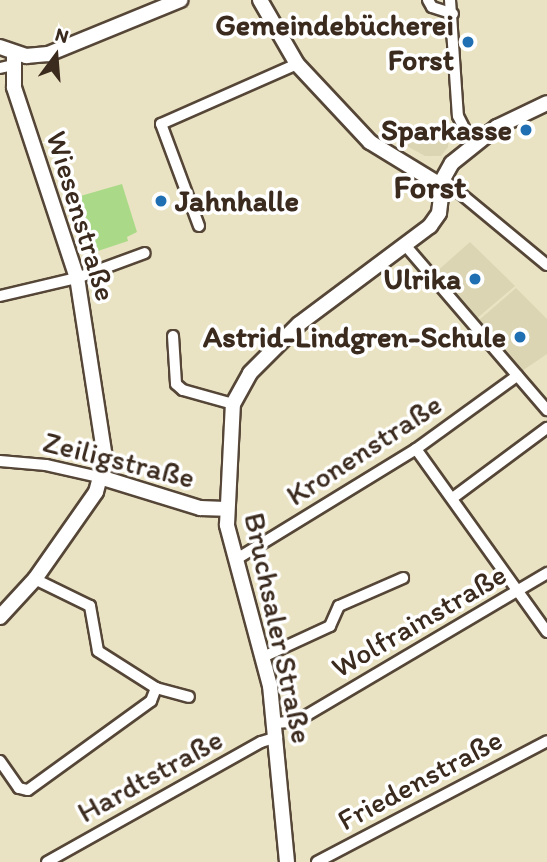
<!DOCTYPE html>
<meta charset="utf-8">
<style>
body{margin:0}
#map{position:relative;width:547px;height:862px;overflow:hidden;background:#eae3c3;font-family:Itim,sans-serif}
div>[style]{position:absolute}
.built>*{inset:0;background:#dbd5b4}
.green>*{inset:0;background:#aada88}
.water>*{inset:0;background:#6ca0d8}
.roads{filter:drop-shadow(2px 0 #554637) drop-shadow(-2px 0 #554637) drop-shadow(0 2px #554637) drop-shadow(0 -2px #554637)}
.street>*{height:10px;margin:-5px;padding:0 5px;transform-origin:5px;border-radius:5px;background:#fff}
.secondary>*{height:14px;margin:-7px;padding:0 7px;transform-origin:7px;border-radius:7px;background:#fff}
.dots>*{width:19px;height:19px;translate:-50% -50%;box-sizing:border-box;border:4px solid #fff;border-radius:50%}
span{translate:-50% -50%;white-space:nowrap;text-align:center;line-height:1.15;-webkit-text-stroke:7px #fff;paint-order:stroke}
.poi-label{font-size:30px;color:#3b2a1e;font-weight:700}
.right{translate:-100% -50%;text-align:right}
.left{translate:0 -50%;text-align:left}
.street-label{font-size:30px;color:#3b2a1e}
.quarter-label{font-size:33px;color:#3b2a1e;font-weight:700}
.north{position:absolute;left:21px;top:21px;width:70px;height:70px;-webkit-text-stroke:5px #fff;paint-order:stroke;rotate:16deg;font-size:19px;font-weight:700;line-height:28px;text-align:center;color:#3b2a1e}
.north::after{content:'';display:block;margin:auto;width:24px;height:32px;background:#3b2a1e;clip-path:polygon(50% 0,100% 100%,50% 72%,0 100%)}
</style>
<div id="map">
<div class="built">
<div style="clip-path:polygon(414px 126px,432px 137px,449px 133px,448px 147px,441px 156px,425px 156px,405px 145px)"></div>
<div style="clip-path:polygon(470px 242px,515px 286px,475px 320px,436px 272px)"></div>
<div style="clip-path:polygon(516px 288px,547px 319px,547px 354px,522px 371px,479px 320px)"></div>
</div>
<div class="green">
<div style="clip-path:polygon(122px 184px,137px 232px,127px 237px,128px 241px,89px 254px,70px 199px)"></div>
</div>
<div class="water">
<div style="clip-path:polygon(448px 124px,449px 133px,432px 137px,428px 134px,432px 130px,421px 126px)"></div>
</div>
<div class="roads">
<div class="street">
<div style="left:428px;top:0;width:8px;rotate:60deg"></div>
<div style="left:432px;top:7px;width:22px;rotate:18deg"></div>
<div style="left:450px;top:0;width:116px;rotate:86.1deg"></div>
<div style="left:458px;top:116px;width:33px;rotate:63deg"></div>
<div style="left:0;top:68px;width:13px;rotate:-13deg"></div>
<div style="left:443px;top:179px;width:135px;rotate:39.6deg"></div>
<div style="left:199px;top:226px;width:109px;rotate:-110.4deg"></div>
<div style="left:161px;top:124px;width:149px;rotate:-23.8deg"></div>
<div style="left:405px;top:245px;width:218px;rotate:49.3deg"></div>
<div style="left:0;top:296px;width:79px;rotate:-13.2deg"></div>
<div style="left:77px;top:278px;width:72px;rotate:-20.2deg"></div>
<div style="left:173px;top:336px;width:48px;rotate:86.4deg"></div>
<div style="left:176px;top:384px;width:9px;rotate:41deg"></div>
<div style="left:183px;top:390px;width:52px;rotate:15.6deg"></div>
<div style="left:416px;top:449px;width:225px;rotate:54.4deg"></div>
<div style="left:0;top:461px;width:46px;rotate:5deg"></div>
<div style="left:46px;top:465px;width:58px;rotate:12.8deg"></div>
<div style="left:454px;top:497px;width:116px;rotate:-36.6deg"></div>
<div style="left:235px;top:560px;width:212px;rotate:-31.5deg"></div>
<div style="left:416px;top:449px;width:125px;rotate:-35.9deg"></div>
<div style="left:263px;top:657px;width:74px;rotate:-24.8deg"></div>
<div style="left:330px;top:626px;width:22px;rotate:-66deg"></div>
<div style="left:339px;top:606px;width:70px;rotate:-23.6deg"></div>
<div style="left:156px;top:688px;width:34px;rotate:15deg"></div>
<div style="left:276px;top:723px;width:21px;rotate:-5deg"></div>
<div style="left:297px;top:721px;width:291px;rotate:-30.6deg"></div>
<div style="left:0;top:761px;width:33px;rotate:55deg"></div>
<div style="left:19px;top:788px;width:9px;rotate:13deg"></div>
<div style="left:28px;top:790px;width:152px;rotate:-35.9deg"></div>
<div style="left:151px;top:701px;width:14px;rotate:-69deg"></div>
<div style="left:156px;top:688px;width:69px;rotate:-147.5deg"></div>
<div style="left:98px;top:651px;width:46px;rotate:-100.1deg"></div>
<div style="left:90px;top:606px;width:61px;rotate:-153.9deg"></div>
<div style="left:47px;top:862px;width:245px;rotate:-29.3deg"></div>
<div style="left:261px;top:742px;width:17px;rotate:-17deg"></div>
<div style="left:317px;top:862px;width:260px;rotate:-27.7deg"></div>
</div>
<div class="secondary">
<div style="left:260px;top:0;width:74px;rotate:60deg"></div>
<div style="left:297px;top:64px;width:107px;rotate:46.9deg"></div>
<div style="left:370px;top:142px;width:84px;rotate:31.4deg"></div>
<div style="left:0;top:47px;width:28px;rotate:19deg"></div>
<div style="left:26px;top:56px;width:22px;rotate:-5deg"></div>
<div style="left:48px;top:54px;width:143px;rotate:-22.2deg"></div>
<div style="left:103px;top:478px;width:102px;rotate:17.2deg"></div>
<div style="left:200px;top:508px;width:25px;rotate:2deg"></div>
<div style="left:0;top:617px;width:52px;rotate:-47.4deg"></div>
<div style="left:35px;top:579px;width:106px;rotate:-55deg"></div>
<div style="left:96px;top:492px;width:35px;rotate:-75deg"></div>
<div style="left:105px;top:458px;width:182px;rotate:-98.8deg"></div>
<div style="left:77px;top:278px;width:201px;rotate:-108.3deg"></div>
<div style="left:14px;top:87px;width:34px;rotate:-90deg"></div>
<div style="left:287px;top:862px;width:177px;rotate:-95.5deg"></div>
<div style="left:270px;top:686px;width:167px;rotate:-105deg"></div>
<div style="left:227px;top:525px;width:121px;rotate:-87.2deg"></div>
<div style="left:233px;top:404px;width:35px;rotate:-61deg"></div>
<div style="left:250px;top:373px;width:69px;rotate:-45deg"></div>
<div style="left:299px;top:324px;width:164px;rotate:-36.8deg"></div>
<div style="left:430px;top:226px;width:16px;rotate:-55deg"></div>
<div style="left:439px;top:213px;width:34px;rotate:-83deg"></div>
<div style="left:443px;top:179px;width:18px;rotate:-61deg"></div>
<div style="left:452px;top:163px;width:58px;rotate:-38.7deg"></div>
<div style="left:497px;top:127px;width:55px;rotate:-25.6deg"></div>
</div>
</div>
<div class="dots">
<div style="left:468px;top:42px;background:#1f6fb2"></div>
<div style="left:526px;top:130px;background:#1f6fb2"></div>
<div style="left:161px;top:201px;background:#1f6fb2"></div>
<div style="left:475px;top:279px;background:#1f6fb2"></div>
<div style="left:520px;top:337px;background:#1f6fb2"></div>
</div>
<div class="poi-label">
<span class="right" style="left:454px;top:42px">Gemeindebücherei<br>Forst</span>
<span class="right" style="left:512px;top:130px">Sparkasse</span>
<span class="left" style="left:175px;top:201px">Jahnhalle</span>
<span class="right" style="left:461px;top:279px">Ulrika</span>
<span class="right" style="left:506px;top:337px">Astrid-Lindgren-Schule</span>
</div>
<div class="street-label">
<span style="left:81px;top:216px;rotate:73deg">Wiesenstraße</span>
<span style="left:364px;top:450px;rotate:-33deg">Kronenstraße</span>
<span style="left:119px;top:460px;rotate:14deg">Zeiligstraße</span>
<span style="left:419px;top:621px;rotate:-30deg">Wolfrainstraße</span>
<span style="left:278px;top:628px;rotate:78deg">Bruchsaler Straße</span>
<span style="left:150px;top:776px;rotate:-29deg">Hardtstraße</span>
<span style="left:420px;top:780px;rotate:-28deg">Friedenstraße</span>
</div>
<div class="quarter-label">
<span style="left:430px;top:187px">Forst</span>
</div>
<div class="north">N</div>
</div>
